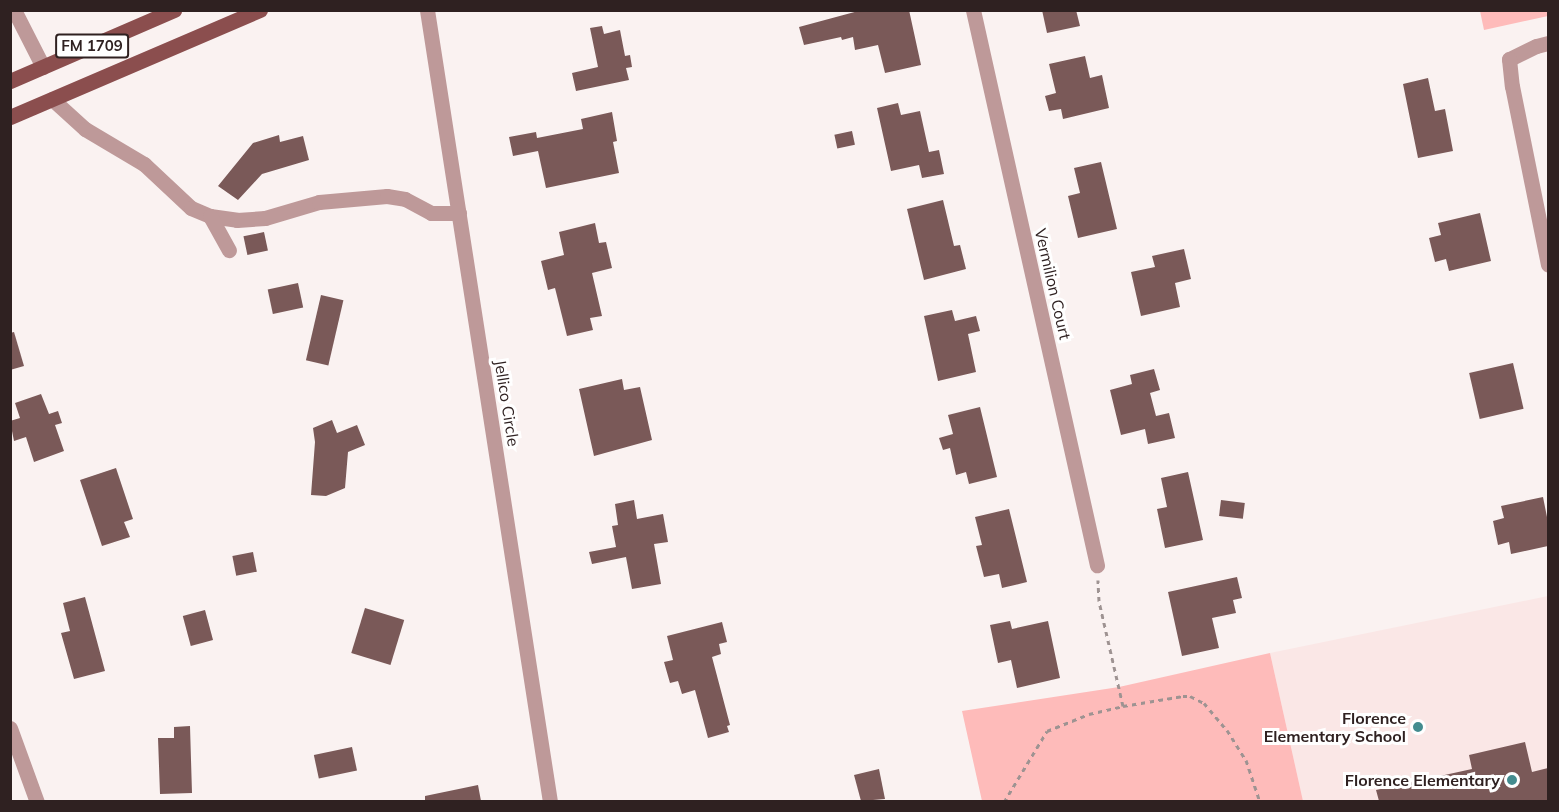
<!DOCTYPE html>
<style>
body{margin:0}
#map{position:relative;width:1559px;height:812px;overflow:hidden;background:#faf2f1;font-family:Mulish,sans-serif}
div>[style]{position:absolute}
.built>*{inset:0;background:#fae7e6}
.green>*{inset:0;background:#febbba}
.building>*{inset:0;background:#7a5958;transform-origin:0 0}
.path>*{height:3px;margin-top:-1.5px;transform-origin:0;background:repeating-linear-gradient(90deg,#9e9392 0 4.5px,transparent 0 9px)}
.minor>*{height:15px;margin:-7.5px;padding:0 7.5px;transform-origin:7.5px;border-radius:7.5px;background:#be9999}
.major>*{height:15px;margin:-7.5px;padding:0 7.5px;transform-origin:7.5px;border-radius:7.5px;background:#8b4e4e}
.dots>*{width:16px;height:16px;translate:-50% -50%;box-sizing:border-box;border:3px solid #fff;border-radius:50%}
span{translate:-50% -50%;white-space:nowrap;text-align:center;line-height:1.15;-webkit-text-stroke:6px #fff;paint-order:stroke}
.shield-label span{padding:2px 4px;background:#fff;border:2px solid;border-radius:4px;-webkit-text-stroke-width:0}
.shield-label{font-size:15px;color:#2f2121;font-weight:700}
.street-label{font-size:16px;color:#2f2121}
.poi-label{font-size:16px;color:#2f2121;font-weight:700}
.right{translate:-100% -50%;text-align:right}
.frame{position:absolute;inset:0;border:12px solid #2f2121;pointer-events:none}
</style>
<div id="map">
<div class="built">
<div style="clip-path:polygon(1548px 596px,1548px 801px,1303px 801px,1270px 653px)"></div>
</div>
<div class="green">
<div style="clip-path:polygon(1480px 11px,1548px 11px,1548px 16px,1484px 30px)"></div>
<div style="clip-path:polygon(1270px 653px,1303px 801px,982px 801px,962px 711px,1119px 687px)"></div>
</div>
<div class="building">
<div style="clip-path:polygon(862px 10px,909px 10px,921px 65px,885px 73px,878px 45px,855px 50px,853px 37px,842px 40px,841px 37px,804px 45px,799px 27px)"></div>
<div style="clip-path:polygon(1042px 10px,1076px 10px,1080px 26px,1047px 33px)"></div>
<div style="clip-path:polygon(602px 26px,604px 34px,620px 30px,625px 56px,630px 55px,632px 67px,626px 68px,629px 80px,576px 91px,572px 73px,598px 67px,590px 28px)"></div>
<div style="clip-path:polygon(1085px 56px,1090px 78px,1102px 75px,1109px 108px,1063px 119px,1061px 109px,1049px 111px,1045px 96px,1056px 93px,1049px 64px)"></div>
<div style="clip-path:polygon(1428px 78px,1435px 111px,1445px 109px,1453px 151px,1418px 158px,1403px 84px)"></div>
<div style="clip-path:polygon(898px 103px,901px 115px,920px 111px,929px 152px,939px 150px,944px 174px,922px 178px,919px 165px,891px 171px,877px 108px)"></div>
<div style="clip-path:polygon(612px 112px,617px 141px,613px 142px,619px 173px,546px 188px,538px 151px,513px 156px,509px 137px,536px 132px,537px 138px,583px 129px,581px 119px)"></div>
<div style="left:852px;top:131px;width:14px;height:18px;rotate:78deg"></div>
<div style="clip-path:polygon(279px 135px,280px 142px,303px 136px,309px 160px,262px 174px,238px 200px,218px 186px,253px 143px)"></div>
<div style="clip-path:polygon(1101px 162px,1117px 229px,1078px 238px,1068px 196px,1080px 193px,1074px 168px)"></div>
<div style="clip-path:polygon(943px 200px,954px 246px,960px 245px,966px 269px,924px 280px,907px 209px)"></div>
<div style="clip-path:polygon(1480px 213px,1491px 261px,1449px 271px,1446px 259px,1435px 262px,1429px 238px,1441px 235px,1438px 223px)"></div>
<div style="clip-path:polygon(595px 223px,599px 243px,606px 242px,612px 268px,592px 273px,602px 316px,590px 318px,593px 330px,567px 336px,555px 288px,548px 290px,541px 261px,564px 255px,559px 232px)"></div>
<div style="left:264px;top:232px;width:19px;height:21px;rotate:78deg"></div>
<div style="clip-path:polygon(1184px 249px,1191px 279px,1175px 283px,1180px 307px,1141px 316px,1131px 272px,1155px 267px,1152px 256px)"></div>
<div style="left:298px;top:283px;width:25px;height:31px;rotate:78deg"></div>
<div style="left:321px;top:295px;width:23px;height:67px;rotate:13deg"></div>
<div style="clip-path:polygon(952px 310px,955px 321px,976px 316px,980px 331px,968px 334px,976px 372px,938px 381px,924px 316px)"></div>
<div style="clip-path:polygon(14px 332px,24px 366px,10px 370px,10px 333px)"></div>
<div style="left:1513px;top:363px;width:47px;height:45px;rotate:77deg"></div>
<div style="clip-path:polygon(1154px 369px,1160px 390px,1150px 393px,1156px 416px,1169px 413px,1175px 438px,1148px 444px,1145px 429px,1121px 435px,1110px 390px,1132px 384px,1130px 375px)"></div>
<div style="clip-path:polygon(622px 379px,624px 390px,640px 387px,652px 440px,594px 456px,579px 389px)"></div>
<div style="clip-path:polygon(41px 394px,49px 414px,58px 411px,62px 423px,55px 425px,64px 451px,34px 462px,26px 437px,14px 441px,10px 421px,20px 418px,15px 403px)"></div>
<div style="clip-path:polygon(980px 407px,997px 477px,969px 484px,966px 472px,956px 475px,950px 448px,943px 450px,939px 438px,953px 434px,948px 415px)"></div>
<div style="clip-path:polygon(332px 420px,337px 433px,357px 425px,365px 445px,348px 452px,345px 488px,326px 496px,311px 495px,315px 442px,313px 428px)"></div>
<div style="clip-path:polygon(116px 468px,133px 519px,124px 522px,130px 537px,102px 546px,80px 480px)"></div>
<div style="clip-path:polygon(1188px 472px,1203px 540px,1165px 548px,1157px 509px,1167px 507px,1161px 478px)"></div>
<div style="clip-path:polygon(1543px 497px,1548px 522px,1548px 546px,1511px 554px,1509px 542px,1498px 545px,1493px 521px,1504px 518px,1501px 506px)"></div>
<div style="clip-path:polygon(634px 500px,637px 519px,663px 514px,668px 542px,654px 544px,661px 584px,632px 589px,626px 557px,592px 564px,589px 552px,616px 547px,612px 526px,618px 525px,615px 504px)"></div>
<div style="left:1221px;top:500px;width:24px;height:16px;rotate:7deg"></div>
<div style="clip-path:polygon(1009px 509px,1027px 582px,1002px 588px,999px 574px,984px 577px,976px 546px,982px 545px,975px 517px)"></div>
<div style="left:253px;top:552px;width:20px;height:21px;rotate:79deg"></div>
<div style="clip-path:polygon(1237px 577px,1242px 598px,1233px 600px,1236px 613px,1212px 618px,1219px 648px,1182px 656px,1168px 592px)"></div>
<div style="clip-path:polygon(85px 597px,105px 671px,74px 679px,61px 633px,70px 631px,63px 603px)"></div>
<div style="left:365px;top:608px;width:41px;height:47px;rotate:17deg"></div>
<div style="left:205px;top:610px;width:31px;height:23px;rotate:75deg"></div>
<div style="clip-path:polygon(1010px 621px,1012px 629px,1048px 621px,1060px 678px,1017px 688px,1011px 660px,998px 663px,990px 625px)"></div>
<div style="clip-path:polygon(722px 622px,727px 642px,719px 644px,721px 654px,712px 657px,730px 725px,727px 726px,729px 732px,708px 738px,695px 690px,682px 694px,678px 681px,670px 683px,664px 662px,673px 660px,667px 636px)"></div>
<div style="clip-path:polygon(190px 726px,192px 793px,160px 794px,158px 738px,174px 738px,174px 727px)"></div>
<div style="clip-path:polygon(1525px 742px,1532px 772px,1548px 768px,1548px 801px,1379px 801px,1376px 790px,1472px 769px,1469px 755px)"></div>
<div style="left:352px;top:747px;width:24px;height:39px;rotate:78deg"></div>
<div style="clip-path:polygon(879px 769px,885px 799px,861px 801px,854px 775px)"></div>
<div style="clip-path:polygon(478px 785px,481px 801px,425px 801px,425px 796px)"></div>
</div>
<div class="path">
<div style="left:1123px;top:706px;width:61px;rotate:-9.5deg"></div>
<div style="left:1183px;top:696px;width:7px"></div>
<div style="left:1190px;top:696px;width:16px;rotate:27deg"></div>
<div style="left:1204px;top:703px;width:35px;rotate:50deg"></div>
<div style="left:1227px;top:730px;width:36px;rotate:58deg"></div>
<div style="left:1246px;top:760px;width:44px;rotate:71.6deg"></div>
<div style="left:1004px;top:802px;width:83px;rotate:-58.8deg"></div>
<div style="left:1047px;top:731px;width:45px;rotate:-22deg"></div>
<div style="left:1089px;top:714px;width:35px;rotate:-13deg"></div>
<div style="left:1123px;top:706px;width:108px;rotate:-102.9deg"></div>
<div style="left:1099px;top:601px;width:21px;rotate:-93deg"></div>
</div>
<div class="minor">
<div style="left:14px;top:10px;width:64px;rotate:63deg"></div>
<div style="left:427px;top:10px;width:801px;rotate:81.17deg"></div>
<div style="left:973px;top:10px;width:569px;rotate:77.41deg"></div>
<div style="left:1548px;top:43px;width:12px;rotate:166deg"></div>
<div style="left:1536px;top:46px;width:30px;rotate:154deg"></div>
<div style="left:1509px;top:59px;width:27px;rotate:84deg"></div>
<div style="left:1512px;top:86px;width:182px;rotate:78.6deg"></div>
<div style="left:52px;top:99px;width:45px;rotate:42.3deg"></div>
<div style="left:85px;top:129px;width:69px;rotate:30.7deg"></div>
<div style="left:144px;top:164px;width:64px;rotate:43.1deg"></div>
<div style="left:191px;top:208px;width:21px;rotate:23deg"></div>
<div style="left:210px;top:216px;width:27px;rotate:8deg"></div>
<div style="left:237px;top:220px;width:28px;rotate:-4deg"></div>
<div style="left:265px;top:218px;width:56px;rotate:-16.5deg"></div>
<div style="left:319px;top:202px;width:68px;rotate:-5deg"></div>
<div style="left:387px;top:196px;width:18px;rotate:9deg"></div>
<div style="left:405px;top:199px;width:30px;rotate:28deg"></div>
<div style="left:431px;top:213px;width:28px"></div>
<div style="left:210px;top:216px;width:39px;rotate:61deg"></div>
<div style="left:10px;top:728px;width:79px;rotate:70deg"></div>
</div>
<div class="major">
<div style="left:10px;top:81px;width:179px;rotate:-23.4deg"></div>
<div style="left:10px;top:117px;width:272px;rotate:-23.2deg"></div>
</div>
<div class="dots">
<div style="left:1418px;top:727px;background:#448c8f"></div>
<div style="left:1512px;top:780px;background:#448c8f"></div>
</div>
<div class="shield-label">
<span style="left:92px;top:46px">FM 1709</span>
</div>
<div class="street-label">
<span style="left:1053px;top:284px;rotate:77deg">Vermilion Court</span>
<span style="left:507px;top:403px;rotate:81deg">Jellico Circle</span>
</div>
<div class="poi-label">
<span class="right" style="left:1406px;top:727px">Florence<br>Elementary School</span>
<span class="right" style="left:1500px;top:780px">Florence Elementary</span>
</div>
<div class="frame"></div>
</div>
